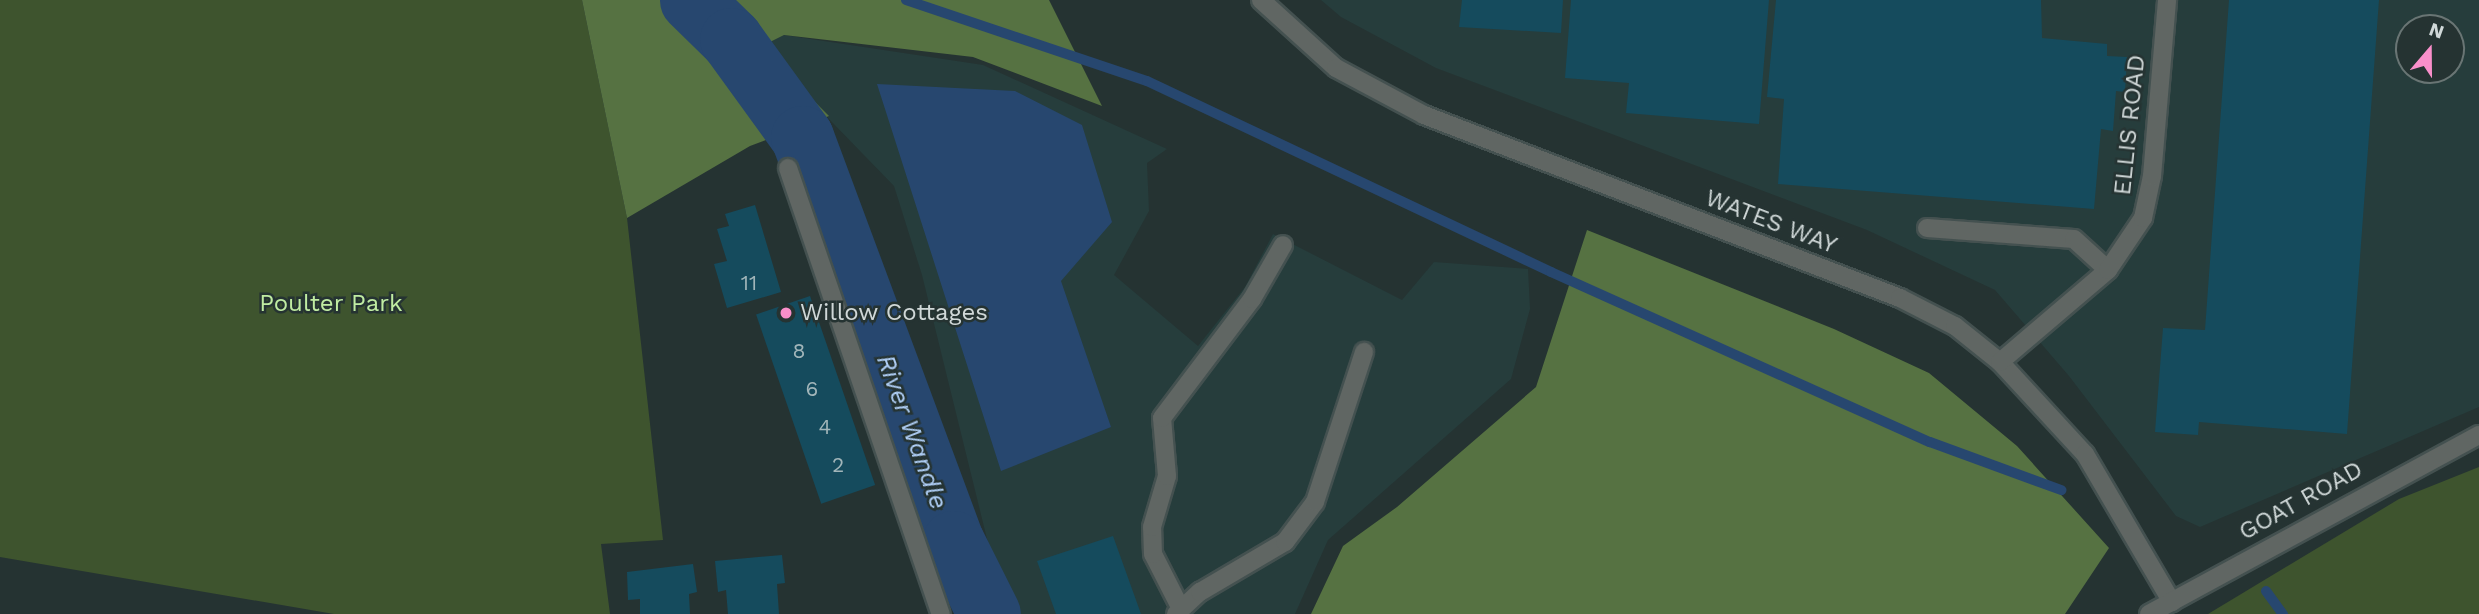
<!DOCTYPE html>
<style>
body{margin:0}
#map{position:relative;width:2479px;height:614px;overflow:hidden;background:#253332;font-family:"Work Sans",sans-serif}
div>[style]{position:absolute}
.built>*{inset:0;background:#263d3c}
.green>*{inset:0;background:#3e542e}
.forest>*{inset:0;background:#567242}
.water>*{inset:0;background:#27476f}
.stream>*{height:10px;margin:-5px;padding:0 5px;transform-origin:5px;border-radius:5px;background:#27476f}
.river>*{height:63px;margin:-31.5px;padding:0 31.5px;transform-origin:31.5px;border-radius:31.5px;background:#27476f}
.building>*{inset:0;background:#154b5d;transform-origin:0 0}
.roads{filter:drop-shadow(2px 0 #445150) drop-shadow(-2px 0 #445150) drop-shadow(0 2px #445150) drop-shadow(0 -2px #445150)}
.minor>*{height:18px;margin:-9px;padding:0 9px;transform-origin:9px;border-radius:9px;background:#606663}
.dots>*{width:19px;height:19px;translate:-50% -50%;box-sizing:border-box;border:4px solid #253332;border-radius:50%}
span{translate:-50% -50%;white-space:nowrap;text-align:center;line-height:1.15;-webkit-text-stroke:5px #253332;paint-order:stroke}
.number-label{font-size:21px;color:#a1b5b9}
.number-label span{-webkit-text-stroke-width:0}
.street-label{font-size:24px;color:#d0d8d8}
.park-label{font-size:24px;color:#c0eca2}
.poi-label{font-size:24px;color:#d0d8d8}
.left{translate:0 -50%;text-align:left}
.water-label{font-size:26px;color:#aecdf4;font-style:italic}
.north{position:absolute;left:2395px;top:14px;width:70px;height:70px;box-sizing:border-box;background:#253332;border:2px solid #697574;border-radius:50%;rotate:20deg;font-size:19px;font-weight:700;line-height:28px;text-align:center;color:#d0d8d8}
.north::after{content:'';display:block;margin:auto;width:24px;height:32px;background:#f98fca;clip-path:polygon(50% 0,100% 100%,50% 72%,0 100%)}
</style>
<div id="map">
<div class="built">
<div style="clip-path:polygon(evenodd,1321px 0,2479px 0,2479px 407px,2200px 527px,2176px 516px,2069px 376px,1995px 290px,1867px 230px,1436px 68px,1341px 17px,1321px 0,2409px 28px,2451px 28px,2451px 70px,2409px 70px,2409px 28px)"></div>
<div style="clip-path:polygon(784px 35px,983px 65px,1167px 149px,1147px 163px,1149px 211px,1114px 275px,1198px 346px,1245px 287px,1273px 234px,1402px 300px,1434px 262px,1528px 269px,1530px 309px,1511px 379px,1328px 540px,1295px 614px,1018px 614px,989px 547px,922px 275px,894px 186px,759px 47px)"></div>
</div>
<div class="green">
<div style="clip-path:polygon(0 0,582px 0,627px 218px,663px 540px,601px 544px,610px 614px,334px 614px,0 557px)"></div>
<div style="clip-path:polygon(2479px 467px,2479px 614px,2208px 614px,2399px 499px)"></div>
</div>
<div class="forest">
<div style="clip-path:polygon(582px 0,1049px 0,1102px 106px,973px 57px,784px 35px,760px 47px,829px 116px,750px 146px,627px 218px)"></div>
<div style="clip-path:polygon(1587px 230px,1834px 329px,1929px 373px,2017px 446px,2109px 548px,2065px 614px,1311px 614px,1343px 546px,1397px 507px,1536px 387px)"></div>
</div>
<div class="water">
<div style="clip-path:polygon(877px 84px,1015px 91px,1082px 125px,1112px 222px,1061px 281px,1111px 427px,1001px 471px)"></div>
</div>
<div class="stream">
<div style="left:906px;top:0;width:254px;rotate:18.6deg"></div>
<div style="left:1147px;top:81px;width:447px;rotate:25.3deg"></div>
<div style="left:1551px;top:272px;width:415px;rotate:24.2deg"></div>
<div style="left:1930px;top:442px;width:140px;rotate:20.1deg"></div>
<div style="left:2266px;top:591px;width:29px;rotate:54deg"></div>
</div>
<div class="river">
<div style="left:691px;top:0;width:56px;rotate:44.3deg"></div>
<div style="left:731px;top:39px;width:121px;rotate:54.1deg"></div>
<div style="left:802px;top:137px;width:432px;rotate:69.6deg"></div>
<div style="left:953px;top:542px;width:80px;rotate:63.4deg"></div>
</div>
<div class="building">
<div style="clip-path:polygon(1462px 0,1563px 0,1561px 33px,1459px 27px)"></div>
<div style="clip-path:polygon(1571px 0,1769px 0,1759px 124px,1626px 113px,1629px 83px,1565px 78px)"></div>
<div style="clip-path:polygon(1776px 0,2041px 0,2042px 38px,2107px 44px,2107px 56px,2127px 57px,2125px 92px,2116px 91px,2113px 131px,2101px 129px,2094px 209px,1778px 184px,1784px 99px,1767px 97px)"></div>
<div style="clip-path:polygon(2229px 0,2379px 0,2347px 434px,2199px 422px,2198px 435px,2155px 432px,2163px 328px,2205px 330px)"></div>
<div style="clip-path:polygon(755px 205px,781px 292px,727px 308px,714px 264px,727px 261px,717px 229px,729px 226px,725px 214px)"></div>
<div style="left:810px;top:296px;width:200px;height:57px;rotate:71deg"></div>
<div style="clip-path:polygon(1113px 536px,1141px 614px,1056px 614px,1037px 561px)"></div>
<div style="clip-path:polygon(782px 555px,785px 583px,777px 584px,779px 614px,728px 614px,726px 590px,718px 592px,715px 561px)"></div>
<div style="clip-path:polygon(693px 564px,697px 592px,689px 594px,690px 614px,640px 614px,640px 599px,628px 600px,627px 572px)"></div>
</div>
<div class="roads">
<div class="minor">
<div style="left:1261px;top:0;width:101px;rotate:42.2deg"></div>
<div style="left:1336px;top:68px;width:100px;rotate:28.1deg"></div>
<div style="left:1424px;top:115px;width:510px;rotate:21.03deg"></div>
<div style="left:1900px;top:298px;width:62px;rotate:27deg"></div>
<div style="left:1955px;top:326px;width:58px;rotate:38.7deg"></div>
<div style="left:2000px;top:362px;width:125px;rotate:47.3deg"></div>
<div style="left:2085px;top:454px;width:172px;rotate:59.6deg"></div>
<div style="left:788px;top:168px;width:472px;rotate:71.1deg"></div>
<div style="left:1927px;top:228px;width:147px;rotate:4.3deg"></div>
<div style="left:2074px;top:239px;width:46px;rotate:42.4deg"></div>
<div style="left:2000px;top:362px;width:142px;rotate:-40.4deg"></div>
<div style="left:2108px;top:270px;width:63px;rotate:-56.1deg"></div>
<div style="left:2143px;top:218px;width:43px;rotate:-77.9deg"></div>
<div style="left:2152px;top:176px;width:177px;rotate:-85.1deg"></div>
<div style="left:1180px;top:607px;width:59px;rotate:-117deg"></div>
<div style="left:1153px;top:554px;width:27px;rotate:-92deg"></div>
<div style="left:1152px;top:527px;width:53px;rotate:-73.6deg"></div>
<div style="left:1167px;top:476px;width:58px;rotate:-94.9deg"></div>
<div style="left:1162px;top:418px;width:149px;rotate:-52.9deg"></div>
<div style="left:1252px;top:299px;width:62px;rotate:-60.1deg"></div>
<div style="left:1176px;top:614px;width:33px;rotate:-43deg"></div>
<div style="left:1200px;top:592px;width:99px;rotate:-30.5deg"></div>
<div style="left:1285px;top:542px;width:50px;rotate:-53.1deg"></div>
<div style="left:1315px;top:502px;width:158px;rotate:-71.9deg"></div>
<div style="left:2149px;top:614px;width:375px;rotate:-28.5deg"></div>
</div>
</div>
<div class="dots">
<div style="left:786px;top:313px;background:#f98fca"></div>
</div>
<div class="number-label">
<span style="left:749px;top:283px">11</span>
<span style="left:799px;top:351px">8</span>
<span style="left:812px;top:389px">6</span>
<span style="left:825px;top:427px">4</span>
<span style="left:838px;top:465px">2</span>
</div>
<div class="street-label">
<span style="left:2130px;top:125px;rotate:-84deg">ELLIS ROAD</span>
<span style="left:1771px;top:222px;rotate:21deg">WATES WAY</span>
<span style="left:2301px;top:501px;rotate:-29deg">GOAT ROAD</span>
</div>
<div class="park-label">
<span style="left:331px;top:304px">Poulter Park</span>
</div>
<div class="poi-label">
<span class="left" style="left:800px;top:313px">Willow Cottages</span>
</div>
<div class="water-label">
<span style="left:912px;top:432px;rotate:70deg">River Wandle</span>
</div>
<div class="north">N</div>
</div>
